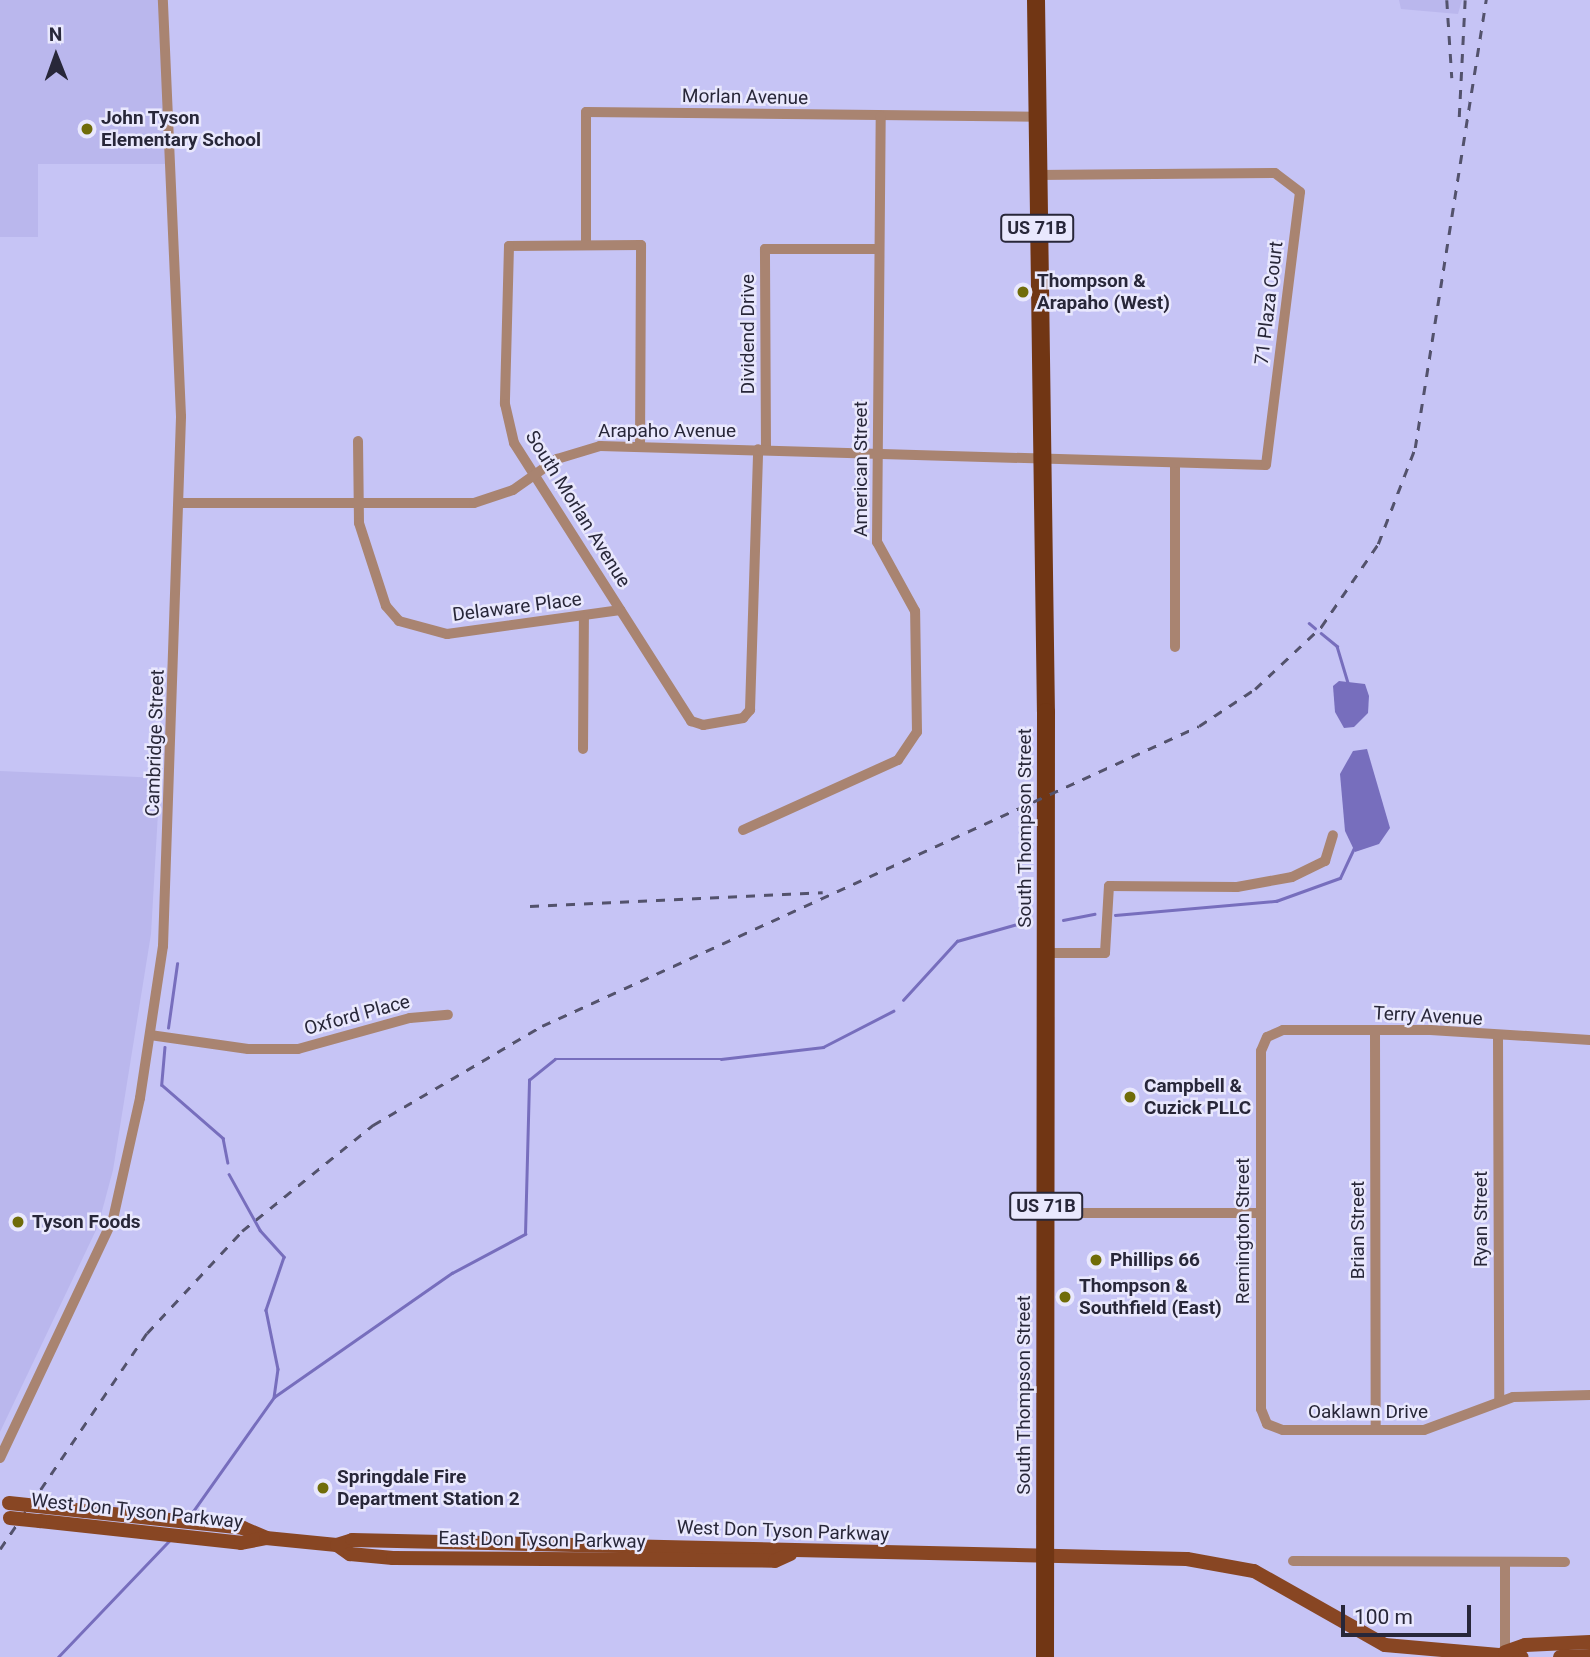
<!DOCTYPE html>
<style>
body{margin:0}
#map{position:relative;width:1590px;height:1657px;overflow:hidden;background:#c6c4f5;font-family:Roboto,sans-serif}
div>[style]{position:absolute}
.built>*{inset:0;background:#bab7ed}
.water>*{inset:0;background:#776ebd}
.stream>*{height:2.5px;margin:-1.25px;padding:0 1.25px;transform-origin:1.25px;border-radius:1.25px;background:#776ebd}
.minor>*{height:10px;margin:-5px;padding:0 5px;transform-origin:5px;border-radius:5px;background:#a98471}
.major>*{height:14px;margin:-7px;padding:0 7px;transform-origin:7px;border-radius:7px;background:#884623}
.highway>*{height:18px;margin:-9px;padding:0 9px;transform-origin:9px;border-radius:9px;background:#713614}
.rail>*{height:2.5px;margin-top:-1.25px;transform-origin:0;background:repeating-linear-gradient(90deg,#53526c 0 9px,transparent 0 18px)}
.major-bridge>*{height:14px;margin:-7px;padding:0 7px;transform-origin:7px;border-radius:7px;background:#884623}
.dots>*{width:19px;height:19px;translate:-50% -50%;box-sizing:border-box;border:4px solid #e9e8fd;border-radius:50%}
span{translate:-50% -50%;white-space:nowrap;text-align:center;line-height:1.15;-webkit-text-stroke:5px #e9e8fd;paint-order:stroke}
.shield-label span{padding:2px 5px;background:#e9e8fd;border:2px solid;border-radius:5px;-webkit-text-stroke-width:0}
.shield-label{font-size:18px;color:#282739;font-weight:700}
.street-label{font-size:19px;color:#282739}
.poi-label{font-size:19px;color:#282739;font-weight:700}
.left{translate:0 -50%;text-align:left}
.north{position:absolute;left:21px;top:21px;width:70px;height:70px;-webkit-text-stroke:5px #e9e8fd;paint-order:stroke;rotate:359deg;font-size:19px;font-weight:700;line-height:28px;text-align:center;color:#282739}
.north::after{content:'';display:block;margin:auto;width:24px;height:32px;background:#282739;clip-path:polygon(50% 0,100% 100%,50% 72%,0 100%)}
.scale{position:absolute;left:1341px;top:1605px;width:130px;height:32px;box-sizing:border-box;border:4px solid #282739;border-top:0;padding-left:9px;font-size:21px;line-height:24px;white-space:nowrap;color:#282739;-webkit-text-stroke:5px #e9e8fd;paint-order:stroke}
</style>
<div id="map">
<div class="built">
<div style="clip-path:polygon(0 0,163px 0,174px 164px,38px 164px,38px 237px,0 237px)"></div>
<div style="clip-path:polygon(1399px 0,1462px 0,1458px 14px,1401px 9px)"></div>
<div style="clip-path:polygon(0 771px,160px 778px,151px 934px,113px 1170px,98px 1226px,0 1432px)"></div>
</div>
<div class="water">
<div style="clip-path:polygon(1339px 681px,1365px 684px,1369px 696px,1368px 713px,1354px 727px,1344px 728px,1335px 712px,1333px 686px)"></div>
<div style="clip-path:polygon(1367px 749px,1390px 828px,1379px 844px,1355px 852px,1345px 831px,1340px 774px,1353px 751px)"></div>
</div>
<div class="stream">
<div style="left:1309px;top:623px;width:8px;rotate:40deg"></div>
<div style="left:1321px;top:633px;width:21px;rotate:39deg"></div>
<div style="left:1337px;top:646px;width:42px;rotate:73.3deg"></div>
<div style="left:1115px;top:915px;width:162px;rotate:-5deg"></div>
<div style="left:1276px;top:901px;width:68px;rotate:-19.8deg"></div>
<div style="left:1340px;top:878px;width:33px;rotate:-65deg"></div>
<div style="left:1063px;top:920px;width:32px;rotate:-11deg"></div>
<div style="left:903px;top:1000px;width:80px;rotate:-47.5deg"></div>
<div style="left:957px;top:941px;width:77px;rotate:-15.8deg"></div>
<div style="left:168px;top:1028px;width:65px;rotate:-82deg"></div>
<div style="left:165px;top:1047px;width:38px;rotate:95deg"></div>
<div style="left:162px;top:1085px;width:81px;rotate:41deg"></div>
<div style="left:223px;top:1138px;width:25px;rotate:79deg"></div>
<div style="left:229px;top:1174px;width:64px;rotate:61deg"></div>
<div style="left:260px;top:1230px;width:36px;rotate:48deg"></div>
<div style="left:284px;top:1257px;width:56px;rotate:108.8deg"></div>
<div style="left:266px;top:1310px;width:60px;rotate:78.5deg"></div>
<div style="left:278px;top:1369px;width:28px;rotate:98deg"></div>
<div style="left:189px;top:1517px;width:147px;rotate:-54.7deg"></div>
<div style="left:274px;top:1397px;width:217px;rotate:-34.9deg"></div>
<div style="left:452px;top:1273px;width:83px;rotate:-28.1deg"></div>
<div style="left:525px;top:1234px;width:154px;rotate:-88.5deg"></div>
<div style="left:529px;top:1080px;width:33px;rotate:-39deg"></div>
<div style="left:555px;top:1059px;width:166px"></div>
<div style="left:721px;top:1059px;width:103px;rotate:-6.7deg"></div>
<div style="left:823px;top:1047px;width:79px;rotate:-27.2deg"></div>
<div style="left:58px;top:1657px;width:161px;rotate:-46.3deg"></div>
</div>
<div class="minor">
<div style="left:586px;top:245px;width:133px;rotate:-90deg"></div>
<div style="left:586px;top:112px;width:450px;rotate:0.6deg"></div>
<div style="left:358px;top:441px;width:82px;rotate:89.3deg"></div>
<div style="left:359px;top:523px;width:87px;rotate:72deg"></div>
<div style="left:386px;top:606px;width:20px;rotate:49deg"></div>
<div style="left:399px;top:621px;width:50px;rotate:15.2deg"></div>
<div style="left:447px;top:634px;width:175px;rotate:-7.9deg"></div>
<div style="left:640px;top:447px;width:202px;rotate:-89.7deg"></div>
<div style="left:641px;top:245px;width:132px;rotate:179.6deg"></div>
<div style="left:509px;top:246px;width:158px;rotate:91.5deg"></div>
<div style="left:505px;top:404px;width:40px;rotate:77deg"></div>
<div style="left:514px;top:443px;width:330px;rotate:57.5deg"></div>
<div style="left:691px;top:721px;width:13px;rotate:18deg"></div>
<div style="left:703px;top:725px;width:41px;rotate:-9.9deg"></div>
<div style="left:743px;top:718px;width:11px;rotate:-49deg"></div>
<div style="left:750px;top:710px;width:261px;rotate:-88.2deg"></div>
<div style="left:766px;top:449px;width:200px;rotate:-90.3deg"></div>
<div style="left:765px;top:249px;width:114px"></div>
<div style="left:1175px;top:463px;width:184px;rotate:90deg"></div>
<div style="left:179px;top:503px;width:295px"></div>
<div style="left:474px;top:503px;width:41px;rotate:-18.4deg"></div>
<div style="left:513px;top:490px;width:54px;rotate:-35.2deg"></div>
<div style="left:557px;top:459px;width:45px;rotate:-16.8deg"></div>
<div style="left:600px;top:446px;width:666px;rotate:1.63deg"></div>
<div style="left:1266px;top:465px;width:275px;rotate:-82.9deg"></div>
<div style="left:1300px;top:192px;width:31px;rotate:-143deg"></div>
<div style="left:1275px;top:173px;width:239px;rotate:179.5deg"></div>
<div style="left:583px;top:749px;width:132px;rotate:-89.6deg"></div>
<div style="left:743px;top:830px;width:170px;rotate:-24.3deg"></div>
<div style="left:898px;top:760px;width:34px;rotate:-56deg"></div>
<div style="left:917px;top:732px;width:121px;rotate:-90.9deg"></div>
<div style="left:915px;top:611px;width:79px;rotate:-118.8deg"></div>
<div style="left:877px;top:542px;width:426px;rotate:-89.5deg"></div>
<div style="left:1046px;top:953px;width:59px"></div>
<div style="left:1105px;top:953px;width:67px;rotate:-86.6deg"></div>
<div style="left:1109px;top:886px;width:128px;rotate:0.4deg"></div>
<div style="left:1237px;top:887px;width:56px;rotate:-10.3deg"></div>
<div style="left:1292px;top:877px;width:37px;rotate:-26deg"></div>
<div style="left:1325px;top:861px;width:27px;rotate:-73deg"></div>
<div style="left:1375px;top:1030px;width:400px;rotate:89.9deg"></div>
<div style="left:150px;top:1035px;width:99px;rotate:8.1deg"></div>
<div style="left:248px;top:1049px;width:50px"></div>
<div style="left:298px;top:1049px;width:116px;rotate:-15.5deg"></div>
<div style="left:410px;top:1018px;width:38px;rotate:-5deg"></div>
<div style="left:1498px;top:1038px;width:363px;rotate:89.8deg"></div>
<div style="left:1590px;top:1040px;width:160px;rotate:-176.4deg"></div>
<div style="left:1430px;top:1030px;width:147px;rotate:180deg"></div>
<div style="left:1283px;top:1030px;width:17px;rotate:156deg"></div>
<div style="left:1267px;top:1037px;width:15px;rotate:113deg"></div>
<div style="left:1261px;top:1051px;width:358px;rotate:90deg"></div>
<div style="left:1261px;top:1409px;width:16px;rotate:68deg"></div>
<div style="left:1267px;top:1424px;width:17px;rotate:21deg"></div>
<div style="left:1283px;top:1430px;width:141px"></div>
<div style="left:1424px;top:1430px;width:95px;rotate:-20.3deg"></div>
<div style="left:1513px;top:1397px;width:77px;rotate:-1.5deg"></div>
<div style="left:1046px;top:1213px;width:215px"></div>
<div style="left:0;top:1458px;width:264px;rotate:-64.7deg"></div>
<div style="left:113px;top:1219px;width:124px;rotate:-77.4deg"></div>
<div style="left:140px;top:1098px;width:154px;rotate:-81.4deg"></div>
<div style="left:163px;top:946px;width:530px;rotate:-88.05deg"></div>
<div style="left:181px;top:416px;width:416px;rotate:-92.5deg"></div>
<div style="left:1293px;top:1561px;width:272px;rotate:0.2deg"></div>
<div style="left:1505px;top:1652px;width:89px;rotate:-90deg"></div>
</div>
<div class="major">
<div style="left:85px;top:1511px;width:159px;rotate:6.1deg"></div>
<div style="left:243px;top:1528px;width:25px;rotate:23deg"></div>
<div style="left:40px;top:1521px;width:202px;rotate:6.2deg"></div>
<div style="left:241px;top:1543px;width:25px;rotate:-11deg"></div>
<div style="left:266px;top:1538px;width:71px;rotate:5.6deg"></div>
<div style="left:337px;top:1545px;width:16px;rotate:-18deg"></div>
<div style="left:352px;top:1540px;width:835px;rotate:1.3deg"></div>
<div style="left:1187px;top:1559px;width:68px;rotate:10.2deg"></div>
<div style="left:1254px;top:1571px;width:150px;rotate:29.5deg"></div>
<div style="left:1385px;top:1645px;width:137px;rotate:5deg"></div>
<div style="left:337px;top:1545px;width:16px;rotate:35deg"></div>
<div style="left:350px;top:1554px;width:43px;rotate:5.3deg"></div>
<div style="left:393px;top:1558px;width:382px;rotate:0.4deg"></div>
<div style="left:775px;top:1561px;width:17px;rotate:-25deg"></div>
<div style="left:1505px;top:1652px;width:21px;rotate:-19deg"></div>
<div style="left:1525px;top:1645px;width:65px;rotate:-2.6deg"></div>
<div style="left:1560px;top:1657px;width:30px;rotate:-2deg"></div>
</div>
<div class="highway">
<div style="left:1036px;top:0;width:712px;rotate:89.2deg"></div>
<div style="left:1046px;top:712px;width:945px;rotate:90.06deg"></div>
</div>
<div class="rail">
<div style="left:1447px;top:0;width:78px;rotate:86.3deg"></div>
<div style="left:1459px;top:117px;width:117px;rotate:-87.1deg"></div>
<div style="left:530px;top:906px;width:293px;rotate:-2.7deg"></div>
<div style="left:0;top:1549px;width:261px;rotate:-55.8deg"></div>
<div style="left:147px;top:1333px;width:139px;rotate:-47deg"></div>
<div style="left:242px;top:1231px;width:169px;rotate:-39deg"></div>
<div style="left:373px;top:1125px;width:196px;rotate:-30.4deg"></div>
<div style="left:542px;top:1026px;width:722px;rotate:-24.54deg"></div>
<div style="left:1199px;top:726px;width:67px;rotate:-33.5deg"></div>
<div style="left:1255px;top:689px;width:91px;rotate:-43.2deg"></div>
<div style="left:1321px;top:627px;width:101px;rotate:-55.5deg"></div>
<div style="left:1378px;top:544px;width:103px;rotate:-68.9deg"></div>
<div style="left:1415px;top:448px;width:454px;rotate:-81deg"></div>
</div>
<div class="major-bridge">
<div style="left:9px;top:1503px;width:76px;rotate:6deg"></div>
<div style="left:10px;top:1518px;width:30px;rotate:6deg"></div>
</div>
<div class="dots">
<div style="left:87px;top:129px;background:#706c09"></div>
<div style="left:1023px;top:292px;background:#706c09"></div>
<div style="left:1130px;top:1097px;background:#706c09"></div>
<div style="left:18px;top:1222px;background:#706c09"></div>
<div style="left:1096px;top:1260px;background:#706c09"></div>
<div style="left:1065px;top:1297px;background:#706c09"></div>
<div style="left:323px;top:1488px;background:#706c09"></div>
</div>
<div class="shield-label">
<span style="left:1037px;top:228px">US 71B</span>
<span style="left:1046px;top:1206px">US 71B</span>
</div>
<div class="street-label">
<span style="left:745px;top:97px;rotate:1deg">Morlan Avenue</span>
<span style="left:1269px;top:303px;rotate:-83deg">71 Plaza Court</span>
<span style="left:748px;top:334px;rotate:-90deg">Dividend Drive</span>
<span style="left:667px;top:431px">Arapaho Avenue</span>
<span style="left:861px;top:469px;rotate:-90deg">American Street</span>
<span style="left:578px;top:509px;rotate:58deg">South Morlan Avenue</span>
<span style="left:517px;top:607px;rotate:-7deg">Delaware Place</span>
<span style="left:155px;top:743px;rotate:-88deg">Cambridge Street</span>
<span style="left:1025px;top:828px;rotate:-90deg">South Thompson Street</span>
<span style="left:357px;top:1015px;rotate:-15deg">Oxford Place</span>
<span style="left:1428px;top:1016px;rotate:3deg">Terry Avenue</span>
<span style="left:1481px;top:1219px;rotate:-90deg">Ryan Street</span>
<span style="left:1358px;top:1230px;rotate:-90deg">Brian Street</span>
<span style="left:1243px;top:1231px;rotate:-90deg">Remington Street</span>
<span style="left:1024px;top:1395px;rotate:-90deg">South Thompson Street</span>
<span style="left:1368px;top:1412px">Oaklawn Drive</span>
<span style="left:137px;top:1511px;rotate:6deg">West Don Tyson Parkway</span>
<span style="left:783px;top:1531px;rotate:2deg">West Don Tyson Parkway</span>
<span style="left:542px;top:1540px;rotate:1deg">East Don Tyson Parkway</span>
</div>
<div class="poi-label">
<span class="left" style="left:101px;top:129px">John Tyson<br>Elementary School</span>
<span class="left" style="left:1037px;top:292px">Thompson &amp;<br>Arapaho (West)</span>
<span class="left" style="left:1144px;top:1097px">Campbell &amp;<br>Cuzick PLLC</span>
<span class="left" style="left:32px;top:1222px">Tyson Foods</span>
<span class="left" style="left:1110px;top:1260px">Phillips 66</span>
<span class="left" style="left:1079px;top:1297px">Thompson &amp;<br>Southfield (East)</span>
<span class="left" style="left:337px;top:1488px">Springdale Fire<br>Department Station 2</span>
</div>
<div class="north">N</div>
<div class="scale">100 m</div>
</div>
